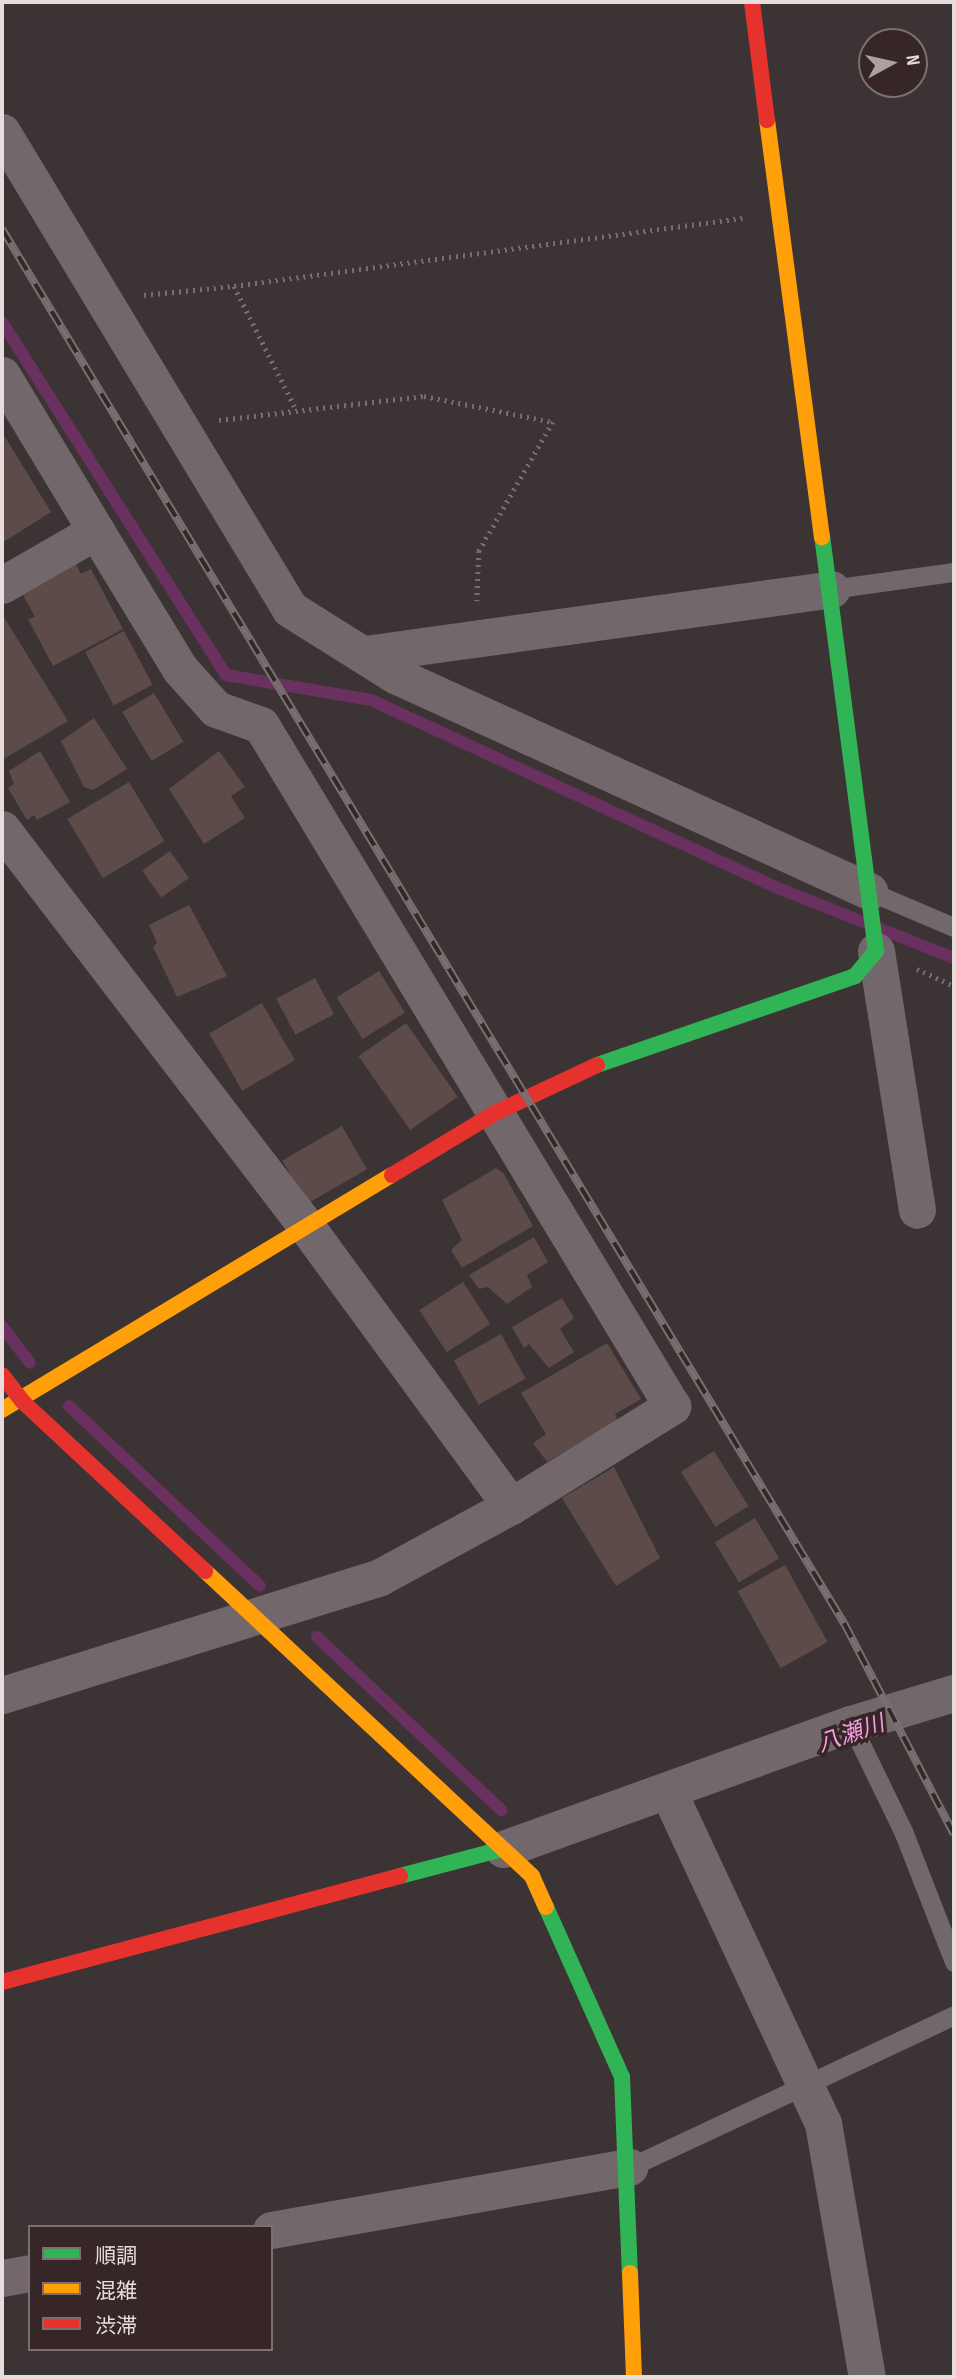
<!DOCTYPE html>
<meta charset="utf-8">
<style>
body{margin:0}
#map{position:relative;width:956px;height:2379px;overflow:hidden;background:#3c3434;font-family:"Sofia Sans Condensed","Noto Sans JP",sans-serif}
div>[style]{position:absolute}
.stream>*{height:12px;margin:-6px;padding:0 6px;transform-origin:6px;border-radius:6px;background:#6a3160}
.building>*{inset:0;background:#5c4b48;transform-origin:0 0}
.path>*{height:4.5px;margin-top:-2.25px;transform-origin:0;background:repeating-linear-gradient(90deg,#776e70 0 2px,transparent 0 7px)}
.lane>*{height:19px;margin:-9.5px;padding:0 9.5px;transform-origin:9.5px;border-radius:9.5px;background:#72676a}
.street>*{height:37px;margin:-18.5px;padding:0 18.5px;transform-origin:18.5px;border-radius:18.5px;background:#72676a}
.fast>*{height:16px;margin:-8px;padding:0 8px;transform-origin:8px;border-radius:8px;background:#30b455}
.slow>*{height:16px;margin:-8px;padding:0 8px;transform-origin:8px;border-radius:8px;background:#ff9f0a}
.jam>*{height:16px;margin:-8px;padding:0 8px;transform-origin:8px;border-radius:8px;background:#e5322d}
.rail>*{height:8px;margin-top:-4px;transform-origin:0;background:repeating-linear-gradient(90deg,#362627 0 16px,#786f71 0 32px);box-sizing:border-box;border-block:2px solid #786f71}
span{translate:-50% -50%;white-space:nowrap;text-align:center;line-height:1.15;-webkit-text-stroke:7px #362627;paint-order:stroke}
.water-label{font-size:23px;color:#f69be3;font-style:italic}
.frame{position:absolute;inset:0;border:4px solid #e8dcdd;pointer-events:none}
.legend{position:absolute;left:28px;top:2225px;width:245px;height:126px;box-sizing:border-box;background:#362627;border:2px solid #7d6f70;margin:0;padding:9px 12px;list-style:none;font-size:21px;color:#e8dcdd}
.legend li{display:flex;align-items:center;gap:14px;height:35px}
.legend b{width:35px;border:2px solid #7d6f70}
.north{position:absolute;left:858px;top:28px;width:70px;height:70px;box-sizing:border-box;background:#362627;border:2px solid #7d6f70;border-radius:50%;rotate:82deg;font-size:19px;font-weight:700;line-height:28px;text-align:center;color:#e8dcdd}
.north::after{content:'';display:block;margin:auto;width:24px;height:32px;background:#aca1a2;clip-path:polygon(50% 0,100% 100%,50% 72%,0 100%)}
</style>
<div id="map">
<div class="stream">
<div style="left:2px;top:322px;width:418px;rotate:57.6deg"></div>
<div style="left:226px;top:675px;width:147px;rotate:9.8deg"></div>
<div style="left:371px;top:700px;width:454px;rotate:24.8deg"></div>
<div style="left:783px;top:890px;width:184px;rotate:21.7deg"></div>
<div style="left:2px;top:1326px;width:46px;rotate:52.9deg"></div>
<div style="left:69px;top:1406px;width:262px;rotate:43.3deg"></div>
<div style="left:317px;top:1637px;width:253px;rotate:43.2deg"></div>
</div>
<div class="building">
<div style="clip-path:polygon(2px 432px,51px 512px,2px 543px)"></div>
<div style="clip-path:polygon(76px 564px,81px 574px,91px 569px,123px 629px,53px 666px,28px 619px,35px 617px,23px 595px)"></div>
<div style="clip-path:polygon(2px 614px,68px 721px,2px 760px)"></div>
<div style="left:124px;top:631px;width:61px;height:44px;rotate:62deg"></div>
<div style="left:154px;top:693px;width:57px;height:37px;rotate:59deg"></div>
<div style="clip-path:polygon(94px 718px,127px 769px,93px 790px,84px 787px,61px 741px)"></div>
<div style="clip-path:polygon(40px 751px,70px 802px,37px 820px,34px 815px,27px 820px,8px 788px,14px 784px,9px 771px)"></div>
<div style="clip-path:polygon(219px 751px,245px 787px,231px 796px,245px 818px,204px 844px,169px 789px)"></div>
<div style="left:129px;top:782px;width:69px;height:72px;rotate:59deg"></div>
<div style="left:170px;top:851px;width:33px;height:34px;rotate:55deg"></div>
<div style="clip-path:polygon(189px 905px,227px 976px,177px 997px,153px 947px,157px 943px,149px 925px)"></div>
<div style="left:379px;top:971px;width:49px;height:50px;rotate:58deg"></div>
<div style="left:315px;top:978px;width:41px;height:44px;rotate:62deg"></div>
<div style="left:262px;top:1003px;width:66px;height:61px;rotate:60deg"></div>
<div style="left:406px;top:1023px;width:90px;height:58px;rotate:55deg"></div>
<div style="left:342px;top:1126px;width:50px;height:69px;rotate:60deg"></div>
<div style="clip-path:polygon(496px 1168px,504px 1174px,533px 1226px,462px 1268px,451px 1250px,462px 1240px,442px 1200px)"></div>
<div style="clip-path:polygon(534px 1237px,548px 1262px,527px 1275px,532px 1287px,507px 1304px,488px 1287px,479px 1289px,469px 1275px)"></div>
<div style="left:463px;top:1282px;width:50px;height:52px;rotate:57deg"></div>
<div style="clip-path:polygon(562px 1298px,574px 1318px,560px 1329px,574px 1352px,549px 1368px,529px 1344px,524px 1348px,512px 1327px)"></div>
<div style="left:501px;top:1334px;width:51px;height:54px;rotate:61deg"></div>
<div style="clip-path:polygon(607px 1343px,641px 1399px,615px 1414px,618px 1421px,547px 1462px,533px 1443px,546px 1434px,521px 1393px)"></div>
<div style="left:714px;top:1451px;width:65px;height:39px;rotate:58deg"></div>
<div style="clip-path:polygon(614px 1467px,660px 1558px,616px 1586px,562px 1498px)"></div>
<div style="left:755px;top:1518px;width:47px;height:47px;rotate:59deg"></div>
<div style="left:785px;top:1565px;width:88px;height:54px;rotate:61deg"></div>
</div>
<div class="path">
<div style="left:234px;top:286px;width:513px;rotate:-7.62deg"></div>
<div style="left:144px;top:295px;width:90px;rotate:-5.7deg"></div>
<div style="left:234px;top:286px;width:140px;rotate:63.3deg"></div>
<div style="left:219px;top:420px;width:206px;rotate:-6.7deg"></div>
<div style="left:424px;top:396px;width:132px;rotate:11.4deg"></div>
<div style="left:553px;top:422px;width:149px;rotate:119.8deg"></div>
<div style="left:479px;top:551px;width:50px;rotate:92.3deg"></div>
<div style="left:917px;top:969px;width:41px;rotate:24.7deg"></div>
</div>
<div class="lane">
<div style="left:831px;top:589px;width:124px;rotate:-7.9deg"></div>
<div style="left:869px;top:891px;width:92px;rotate:23deg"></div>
<div style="left:851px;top:1724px;width:119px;rotate:64.1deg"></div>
<div style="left:903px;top:1831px;width:141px;rotate:68.7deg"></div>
<div style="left:630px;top:2167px;width:358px;rotate:-25.1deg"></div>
</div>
<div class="street">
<div style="left:2px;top:132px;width:557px;rotate:58.88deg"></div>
<div style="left:290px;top:609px;width:126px;rotate:32.1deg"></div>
<div style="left:397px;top:676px;width:519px;rotate:24.49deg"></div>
<div style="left:2px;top:375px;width:182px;rotate:58.9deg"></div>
<div style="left:96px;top:531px;width:108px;rotate:150.1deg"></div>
<div style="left:365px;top:654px;width:471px;rotate:-7.9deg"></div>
<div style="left:2px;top:829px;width:500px;rotate:52.56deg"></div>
<div style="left:306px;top:1226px;width:347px;rotate:53.8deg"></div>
<div style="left:876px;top:951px;width:262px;rotate:81deg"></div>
<div style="left:2px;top:1695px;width:396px;rotate:-17.3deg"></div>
<div style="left:380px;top:1577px;width:149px;rotate:-28.5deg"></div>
<div style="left:511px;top:1506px;width:190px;rotate:-31.8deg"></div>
<div style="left:672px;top:1406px;width:795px;rotate:-121.11deg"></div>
<div style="left:261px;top:725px;width:48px;rotate:-160.4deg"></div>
<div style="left:216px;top:709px;width:54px;rotate:-132deg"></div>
<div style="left:180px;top:669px;width:162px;rotate:-121.3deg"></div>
<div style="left:668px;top:1791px;width:366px;rotate:65deg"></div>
<div style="left:823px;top:2123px;width:258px;rotate:80.2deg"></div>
<div style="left:503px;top:1849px;width:370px;rotate:-19.8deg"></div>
<div style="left:851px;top:1724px;width:108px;rotate:-16.8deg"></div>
<div style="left:271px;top:2230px;width:364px;rotate:-10deg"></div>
<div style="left:2px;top:2278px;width:28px;rotate:-10deg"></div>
</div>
<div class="fast">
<div style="left:597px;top:1065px;width:273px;rotate:-19deg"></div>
<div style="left:855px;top:976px;width:33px;rotate:-50deg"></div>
<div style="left:876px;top:951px;width:418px;rotate:-97.4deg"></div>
<div style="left:400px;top:1876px;width:106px;rotate:-14.7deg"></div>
<div style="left:546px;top:1907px;width:186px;rotate:65.9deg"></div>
<div style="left:622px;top:2077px;width:196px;rotate:87.7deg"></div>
</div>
<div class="slow">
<div style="left:767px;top:120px;width:421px;rotate:82.5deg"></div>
<div style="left:2px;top:1410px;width:455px;rotate:-31.1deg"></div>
<div style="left:205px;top:1571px;width:447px;rotate:43deg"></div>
<div style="left:532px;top:1876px;width:34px;rotate:66deg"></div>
<div style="left:630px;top:2273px;width:104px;rotate:87.8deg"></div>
</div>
<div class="jam">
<div style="left:752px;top:2px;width:119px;rotate:82.8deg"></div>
<div style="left:392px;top:1175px;width:118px;rotate:-31.1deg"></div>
<div style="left:493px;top:1114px;width:115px;rotate:-25.2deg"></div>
<div style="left:2px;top:1375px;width:33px;rotate:52deg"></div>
<div style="left:22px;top:1401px;width:250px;rotate:42.9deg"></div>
<div style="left:2px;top:1982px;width:412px;rotate:-14.9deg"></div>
</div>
<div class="rail">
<div style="left:2px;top:229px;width:1629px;rotate:58.87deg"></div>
<div style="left:844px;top:1623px;width:238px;rotate:62.5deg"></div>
</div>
<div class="water-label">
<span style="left:851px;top:1734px;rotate:-19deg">八瀬川</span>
</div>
<div class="frame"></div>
<ul class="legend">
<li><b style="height:9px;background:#30b455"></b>順調</li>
<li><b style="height:9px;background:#ff9f0a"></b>混雑</li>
<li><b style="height:9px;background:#e5322d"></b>渋滞</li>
</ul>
<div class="north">N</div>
</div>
